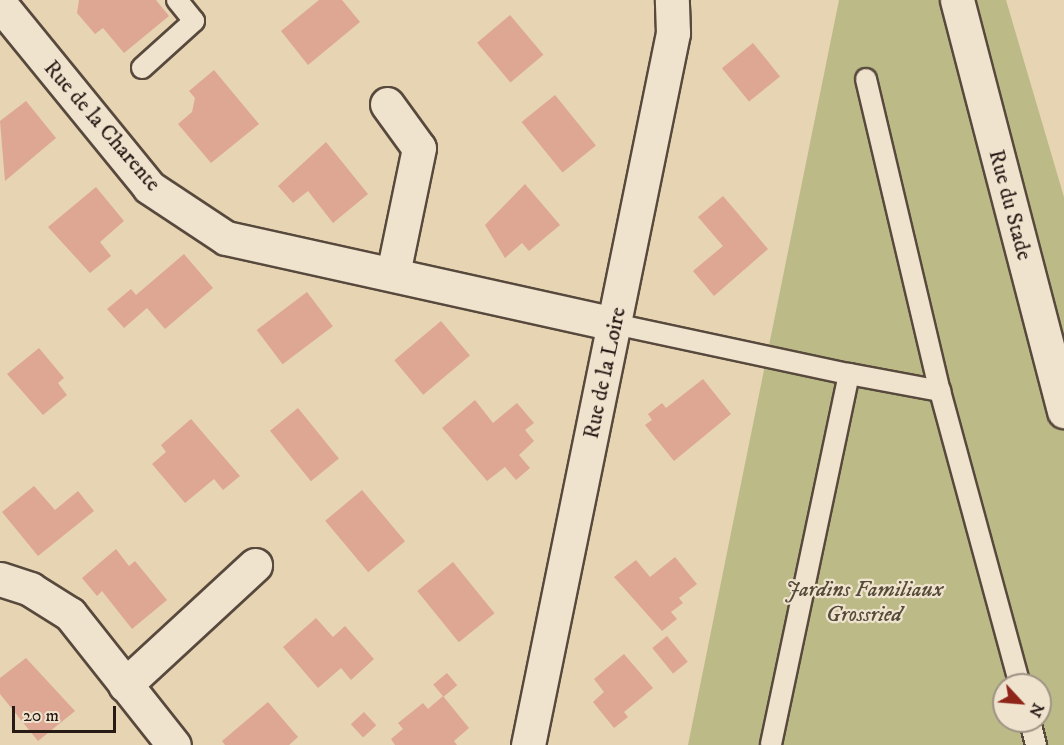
<!DOCTYPE html>
<style>
body{margin:0}
#map{position:relative;width:1064px;height:745px;overflow:hidden;background:#e6d4b3;font-family:"IM FELL DW Pica",serif}
div>[style]{position:absolute}
.green>*{inset:0;background:#bcbb88}
.building>*{inset:0;background:#dea793;transform-origin:0 0}
.roads{filter:drop-shadow(2px 0 #58493d) drop-shadow(-2px 0 #58493d) drop-shadow(0 2px #58493d) drop-shadow(0 -2px #58493d)}
.service>*{height:20px;margin:-10px;padding:0 10px;transform-origin:10px;border-radius:10px;background:#efe3ce}
.minor>*{height:33px;margin:-16.5px;padding:0 16.5px;transform-origin:16.5px;border-radius:16.5px;background:#efe3ce}
span{translate:-50% -50%;white-space:nowrap;text-align:center;line-height:1.15;-webkit-text-stroke:4.5px #efe3ce;paint-order:stroke}
.street-label{font-size:22px;color:#281b16}
.park-label{font-size:22px;color:#544b38;font-style:italic}
.north{position:absolute;left:992px;top:673px;width:60px;height:60px;box-sizing:border-box;background:#efe3ce;border:2px solid #9f9384;border-radius:50%;rotate:116deg;font-size:16px;font-weight:700;line-height:24px;text-align:center;color:#281b16}
.north::after{content:'';display:block;margin:auto;width:21px;height:27px;background:#8f2418;clip-path:polygon(50% 0,100% 100%,50% 72%,0 100%)}
.scale{position:absolute;left:12px;top:706px;width:104px;height:27px;box-sizing:border-box;border:3px solid #281b16;border-top:0;padding-left:8px;font-size:18px;line-height:21px;white-space:nowrap;color:#281b16;-webkit-text-stroke:4px #efe3ce;paint-order:stroke}
</style>
<div id="map">
<div class="green">
<div style="clip-path:polygon(evenodd,839px 0,1006px 0,1064px 197px,1064px 745px,688px 745px,839px 0,1004px 685px,1040px 685px,1040px 721px,1004px 721px,1004px 685px)"></div>
</div>
<div class="building">
<div style="clip-path:polygon(79px 0,156px 0,169px 16px,124px 53px,103px 28px,95px 34px,77px 13px)"></div>
<div style="clip-path:polygon(319px 0,342px 0,360px 22px,308px 65px,281px 31px)"></div>
<div style="left:510px;top:15px;width:52px;height:43px;rotate:50deg"></div>
<div style="left:753px;top:43px;width:43px;height:40px;rotate:51deg"></div>
<div style="clip-path:polygon(214px 70px,259px 124px,211px 163px,178px 124px,192px 112px,195px 98px,189px 91px)"></div>
<div style="left:555px;top:95px;width:65px;height:43px;rotate:51deg"></div>
<div style="clip-path:polygon(26px 101px,56px 138px,5px 181px,0 121px)"></div>
<div style="clip-path:polygon(326px 142px,368px 194px,333px 223px,308px 191px,293px 203px,278px 186px)"></div>
<div style="clip-path:polygon(525px 184px,560px 225px,529px 251px,522px 243px,505px 258px,485px 225px)"></div>
<div style="clip-path:polygon(96px 187px,124px 221px,100px 242px,111px 256px,90px 273px,48px 227px)"></div>
<div style="clip-path:polygon(723px 196px,768px 249px,714px 296px,693px 271px,723px 246px,698px 217px)"></div>
<div style="clip-path:polygon(184px 254px,213px 288px,165px 329px,147px 308px,124px 328px,107px 309px,131px 289px,136px 295px)"></div>
<div style="left:307px;top:292px;width:43px;height:63px;rotate:53deg"></div>
<div style="left:441px;top:321px;width:45px;height:61px;rotate:50deg"></div>
<div style="clip-path:polygon(39px 348px,64px 378px,58px 383px,67px 395px,43px 415px,7px 374px)"></div>
<div style="clip-path:polygon(703px 379px,731px 414px,674px 461px,645px 425px,652px 420px,648px 414px,662px 403px,666px 408px)"></div>
<div style="clip-path:polygon(475px 400px,493px 423px,517px 403px,534px 423px,525px 430px,534px 441px,519px 455px,530px 468px,516px 480px,505px 467px,487px 481px,442px 428px)"></div>
<div style="left:298px;top:408px;width:65px;height:36px;rotate:51deg"></div>
<div style="clip-path:polygon(191px 419px,240px 476px,223px 490px,214px 479px,185px 503px,152px 464px,166px 452px,161px 445px)"></div>
<div style="clip-path:polygon(34px 486px,55px 510px,78px 491px,94px 511px,38px 556px,2px 512px)"></div>
<div style="left:362px;top:490px;width:67px;height:48px;rotate:50deg"></div>
<div style="clip-path:polygon(116px 549px,129px 566px,135px 561px,167px 600px,132px 629px,102px 591px,97px 596px,82px 578px)"></div>
<div style="clip-path:polygon(675px 557px,697px 584px,679px 598px,683px 603px,671px 612px,677px 619px,662px 631px,614px 577px,636px 560px,650px 577px)"></div>
<div style="left:453px;top:562px;width:66px;height:46px;rotate:51deg"></div>
<div style="clip-path:polygon(316px 618px,333px 637px,345px 626px,374px 659px,351px 680px,341px 668px,318px 688px,283px 647px)"></div>
<div style="left:667px;top:636px;width:33px;height:19px;rotate:51deg"></div>
<div style="clip-path:polygon(624px 654px,653px 688px,624px 712px,628px 717px,614px 728px,593px 702px,604px 692px,594px 679px)"></div>
<div style="clip-path:polygon(26px 658px,75px 711px,38px 741px,0 694px,0 678px)"></div>
<div style="left:447px;top:673px;width:16px;height:18px;rotate:50deg"></div>
<div style="clip-path:polygon(443px 696px,469px 728px,454px 741px,457px 745px,395px 745px,391px 739px,403px 729px,398px 723px,423px 703px,428px 709px)"></div>
<div style="clip-path:polygon(268px 702px,298px 737px,289px 745px,225px 745px,222px 741px)"></div>
<div style="left:364px;top:712px;width:18px;height:18px;rotate:47deg"></div>
</div>
<div class="roads">
<div class="service">
<div style="left:142px;top:68px;width:70px;rotate:-42.1deg"></div>
<div style="left:194px;top:21px;width:27px;rotate:-129deg"></div>
<div style="left:866px;top:79px;width:321px;rotate:76.7deg"></div>
<div style="left:615px;top:324px;width:239px;rotate:12.1deg"></div>
<div style="left:849px;top:374px;width:379px;rotate:101.9deg"></div>
<div style="left:849px;top:374px;width:93px;rotate:10.6deg"></div>
<div style="left:940px;top:391px;width:305px;rotate:74.8deg"></div>
<div style="left:1030px;top:721px;width:25px;rotate:76deg"></div>
</div>
<div class="minor">
<div style="left:957px;top:0;width:425px;rotate:75.4deg"></div>
<div style="left:0;top:4px;width:236px;rotate:50.8deg"></div>
<div style="left:149px;top:187px;width:92px;rotate:33.5deg"></div>
<div style="left:226px;top:238px;width:398px;rotate:12.5deg"></div>
<div style="left:387px;top:104px;width:54px;rotate:54deg"></div>
<div style="left:419px;top:148px;width:129px;rotate:101.7deg"></div>
<div style="left:0;top:579px;width:32px;rotate:18deg"></div>
<div style="left:30px;top:589px;width:47px;rotate:32deg"></div>
<div style="left:70px;top:614px;width:167px;rotate:51.6deg"></div>
<div style="left:125px;top:685px;width:177px;rotate:-42.7deg"></div>
<div style="left:528px;top:745px;width:727px;rotate:-78.49deg"></div>
<div style="left:673px;top:33px;width:33px;rotate:-92deg"></div>
</div>
</div>
<div class="street-label">
<span style="left:102px;top:126px;rotate:49deg">Rue de la Charente</span>
<span style="left:1010px;top:205px;rotate:75deg">Rue du Stade</span>
<span style="left:605px;top:373px;rotate:-78deg">Rue de la Loire</span>
</div>
<div class="park-label">
<span style="left:864px;top:602px">Jardins Familiaux<br>Grossried</span>
</div>
<div class="north">N</div>
<div class="scale">20 m</div>
</div>
